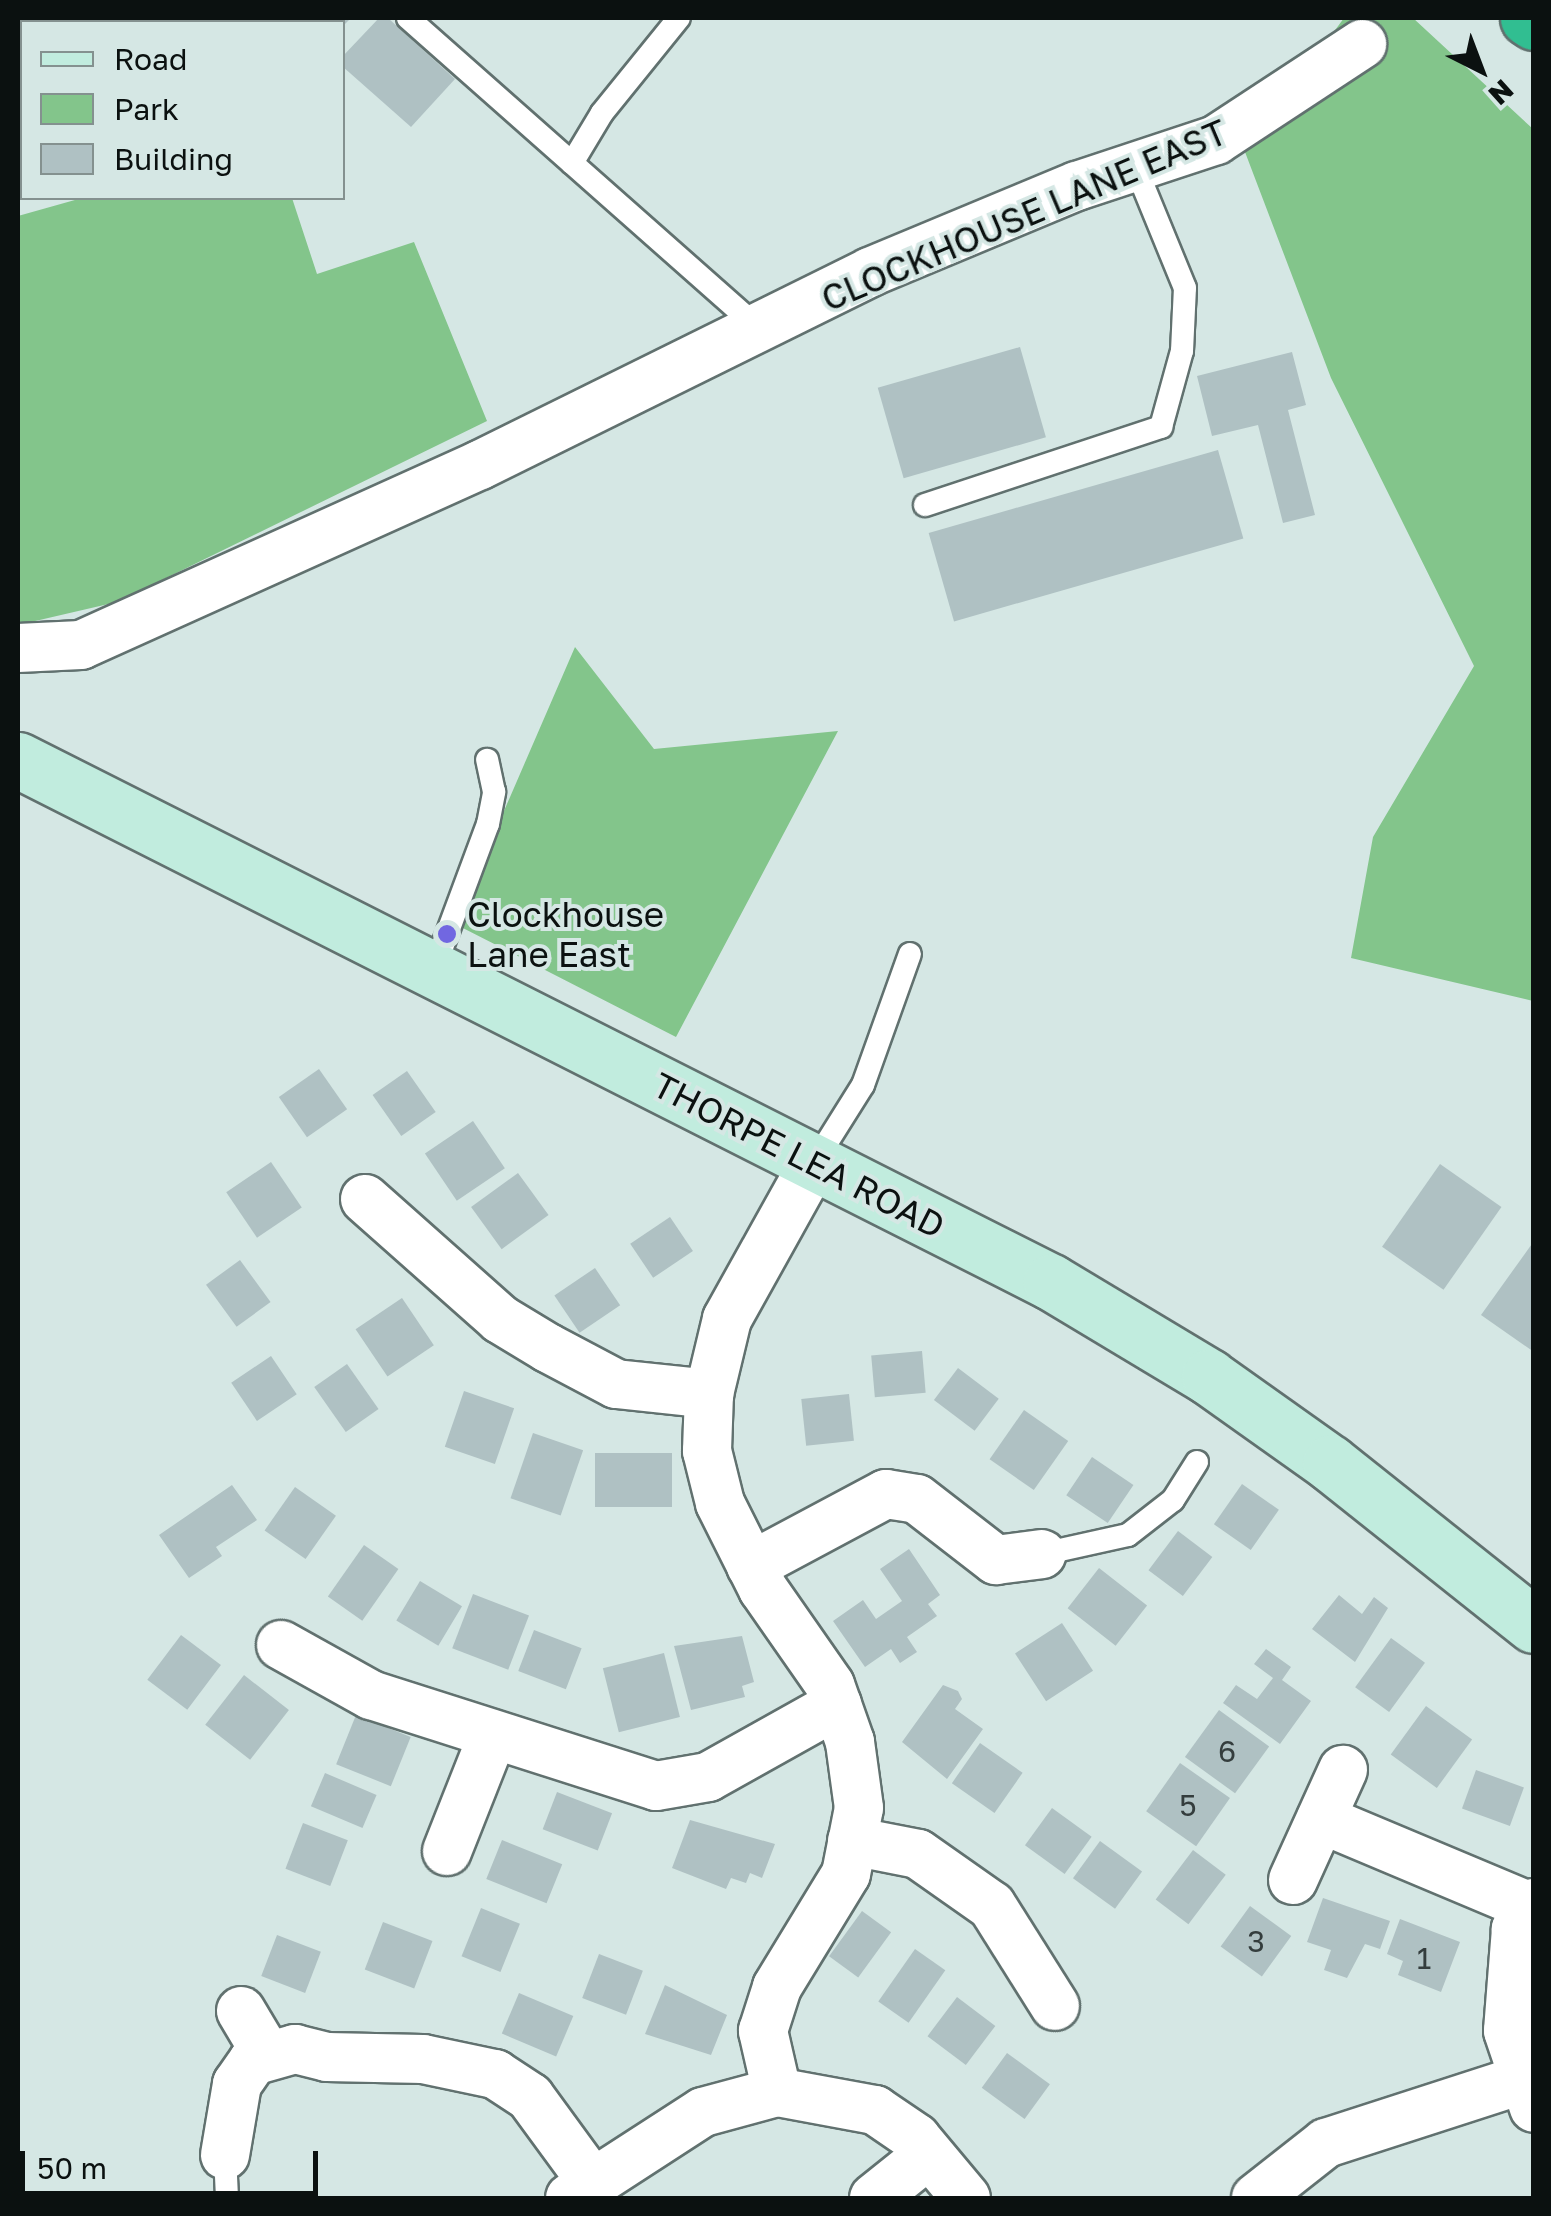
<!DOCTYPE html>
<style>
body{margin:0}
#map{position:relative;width:1551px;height:2216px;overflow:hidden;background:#d5e7e4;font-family:"Golos Text",sans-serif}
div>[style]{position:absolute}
.green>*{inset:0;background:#83c58b}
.building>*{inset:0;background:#afc1c3;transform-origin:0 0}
.roads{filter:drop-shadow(2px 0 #61716f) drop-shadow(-2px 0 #61716f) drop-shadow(0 2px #61716f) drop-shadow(0 -2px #61716f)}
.service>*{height:22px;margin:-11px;padding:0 11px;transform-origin:11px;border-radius:11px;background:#fff}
.minor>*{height:48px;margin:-24px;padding:0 24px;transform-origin:24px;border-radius:24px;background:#fff}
.secondary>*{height:55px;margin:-27.5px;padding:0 27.5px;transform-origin:27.5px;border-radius:27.5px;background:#c1ecde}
.motorway>*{height:55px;margin:-27.5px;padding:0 27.5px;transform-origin:27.5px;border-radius:27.5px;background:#31be91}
.dots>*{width:28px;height:28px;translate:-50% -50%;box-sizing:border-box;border:5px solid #d5e7e4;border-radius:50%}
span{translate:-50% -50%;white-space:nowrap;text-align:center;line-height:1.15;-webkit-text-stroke:8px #d5e7e4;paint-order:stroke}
.number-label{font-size:30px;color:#343d3d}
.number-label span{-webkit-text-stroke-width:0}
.street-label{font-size:35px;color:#0b1110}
.poi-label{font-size:35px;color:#0b1110}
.left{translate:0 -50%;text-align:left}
.frame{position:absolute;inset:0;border:20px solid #0b1110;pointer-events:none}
.legend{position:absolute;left:20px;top:20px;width:325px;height:180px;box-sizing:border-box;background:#d5e7e4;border:2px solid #84918f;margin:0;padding:12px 18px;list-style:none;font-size:30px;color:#0b1110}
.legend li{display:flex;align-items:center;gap:20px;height:50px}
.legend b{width:50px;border:2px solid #84918f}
.north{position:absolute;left:1431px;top:20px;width:100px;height:100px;-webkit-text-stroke:8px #d5e7e4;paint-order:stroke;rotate:138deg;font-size:28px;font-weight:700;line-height:40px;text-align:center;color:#0b1110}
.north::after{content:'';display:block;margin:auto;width:35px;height:45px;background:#0b1110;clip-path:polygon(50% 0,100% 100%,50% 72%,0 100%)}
.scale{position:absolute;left:20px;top:2151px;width:298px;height:45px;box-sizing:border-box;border:5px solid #0b1110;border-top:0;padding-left:12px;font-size:30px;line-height:35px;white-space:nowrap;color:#0b1110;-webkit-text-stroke:8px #d5e7e4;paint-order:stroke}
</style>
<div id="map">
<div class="green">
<div style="clip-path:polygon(1344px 18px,1413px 18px,1533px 129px,1533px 1001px,1351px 958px,1373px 837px,1474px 666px,1331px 378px,1245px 152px)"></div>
<div style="clip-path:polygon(82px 198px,292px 198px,317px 274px,414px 242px,487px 421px,117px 602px,18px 625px,18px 216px)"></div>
<div style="clip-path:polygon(575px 647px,654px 749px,838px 731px,676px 1037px,455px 924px)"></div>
</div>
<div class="building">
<div style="clip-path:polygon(201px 18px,351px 18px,342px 27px)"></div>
<div style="clip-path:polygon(379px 18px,388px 18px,455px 79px,411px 127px,342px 66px,342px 57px)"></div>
<div style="left:1020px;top:347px;width:94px;height:148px;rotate:74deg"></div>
<div style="clip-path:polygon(1292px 352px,1306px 405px,1288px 410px,1315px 515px,1283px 523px,1258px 425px,1212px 436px,1197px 376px)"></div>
<div style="left:1218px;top:450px;width:92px;height:301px;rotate:74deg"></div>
<div style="left:319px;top:1069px;width:49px;height:49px;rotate:55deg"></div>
<div style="left:407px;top:1071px;width:50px;height:42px;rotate:55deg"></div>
<div style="left:473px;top:1121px;width:57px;height:58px;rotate:56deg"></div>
<div style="left:271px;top:1162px;width:55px;height:54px;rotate:56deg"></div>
<div style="left:1440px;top:1164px;width:75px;height:101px;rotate:35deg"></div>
<div style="left:518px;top:1173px;width:52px;height:58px;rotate:54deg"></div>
<div style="left:670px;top:1217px;width:41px;height:48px;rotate:56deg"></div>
<div style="clip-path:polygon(1534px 1241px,1534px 1352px,1481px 1315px)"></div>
<div style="left:240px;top:1260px;width:52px;height:42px;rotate:54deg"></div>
<div style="left:595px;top:1268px;width:45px;height:49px;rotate:56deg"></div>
<div style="left:402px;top:1298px;width:57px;height:56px;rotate:56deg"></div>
<div style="left:922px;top:1351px;width:42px;height:51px;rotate:85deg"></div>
<div style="left:271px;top:1356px;width:46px;height:48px;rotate:56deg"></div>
<div style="left:347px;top:1364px;width:55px;height:40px;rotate:55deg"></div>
<div style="left:958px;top:1368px;width:51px;height:40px;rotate:37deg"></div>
<div style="left:464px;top:1391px;width:53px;height:59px;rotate:19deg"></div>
<div style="left:849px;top:1394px;width:47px;height:48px;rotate:84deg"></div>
<div style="left:1024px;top:1410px;width:54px;height:60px;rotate:35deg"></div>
<div style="left:533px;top:1433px;width:53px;height:69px;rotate:19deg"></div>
<div style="left:595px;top:1453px;width:77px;height:54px"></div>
<div style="left:1092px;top:1457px;width:50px;height:46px;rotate:34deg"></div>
<div style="left:1242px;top:1484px;width:45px;height:49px;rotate:35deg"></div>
<div style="clip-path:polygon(232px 1485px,257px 1520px,216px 1547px,222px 1556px,189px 1578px,159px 1535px)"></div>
<div style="left:295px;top:1487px;width:50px;height:53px;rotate:35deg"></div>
<div style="left:1178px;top:1531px;width:43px;height:49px;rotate:37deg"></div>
<div style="left:364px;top:1545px;width:42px;height:63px;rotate:35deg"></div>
<div style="clip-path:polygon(909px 1549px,940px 1595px,928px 1604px,937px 1616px,907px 1637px,917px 1652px,900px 1663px,891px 1649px,865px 1667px,833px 1621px,863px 1600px,876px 1619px,902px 1601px,880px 1569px)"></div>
<div style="left:1099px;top:1568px;width:61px;height:51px;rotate:38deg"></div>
<div style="left:420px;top:1581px;width:49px;height:46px;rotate:31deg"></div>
<div style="left:473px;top:1594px;width:60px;height:58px;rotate:21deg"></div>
<div style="clip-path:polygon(1339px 1595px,1362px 1614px,1374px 1597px,1388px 1608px,1355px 1662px,1312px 1629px)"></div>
<div style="left:1062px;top:1623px;width:57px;height:56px;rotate:57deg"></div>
<div style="left:534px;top:1630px;width:51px;height:44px;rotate:21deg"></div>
<div style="left:181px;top:1635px;width:50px;height:56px;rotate:37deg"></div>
<div style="clip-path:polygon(742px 1636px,754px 1682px,742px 1686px,745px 1697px,691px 1710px,674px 1646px)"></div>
<div style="left:1391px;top:1638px;width:42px;height:61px;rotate:36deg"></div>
<div style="clip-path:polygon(1266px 1649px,1291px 1667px,1282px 1680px,1311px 1701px,1280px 1744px,1223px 1703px,1236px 1685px,1257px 1699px,1273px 1678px,1254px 1664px)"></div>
<div style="left:664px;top:1653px;width:66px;height:63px;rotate:76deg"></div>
<div style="left:244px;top:1675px;width:57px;height:63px;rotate:38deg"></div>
<div style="clip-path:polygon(943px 1685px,958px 1691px,962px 1699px,955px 1709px,983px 1729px,947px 1779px,902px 1742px)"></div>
<div style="left:1426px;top:1706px;width:57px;height:60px;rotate:36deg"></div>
<div style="left:1219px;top:1710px;width:62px;height:58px;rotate:36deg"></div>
<div style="left:356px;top:1715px;width:59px;height:53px;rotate:22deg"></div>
<div style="left:980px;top:1743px;width:52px;height:49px;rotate:35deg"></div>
<div style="left:1180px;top:1763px;width:61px;height:59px;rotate:35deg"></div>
<div style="left:1476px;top:1770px;width:51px;height:41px;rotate:20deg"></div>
<div style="left:325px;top:1773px;width:56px;height:36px;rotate:23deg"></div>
<div style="left:557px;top:1792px;width:59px;height:40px;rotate:21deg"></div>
<div style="left:1052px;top:1808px;width:49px;height:46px;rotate:36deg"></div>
<div style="clip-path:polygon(690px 1820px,775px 1844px,762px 1878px,750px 1873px,746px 1883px,731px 1878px,726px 1889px,672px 1868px)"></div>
<div style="left:303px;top:1823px;width:48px;height:49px;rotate:21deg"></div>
<div style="left:502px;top:1840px;width:65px;height:42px;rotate:22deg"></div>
<div style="left:1100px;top:1841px;width:52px;height:46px;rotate:36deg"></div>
<div style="left:1193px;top:1850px;width:41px;height:62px;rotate:37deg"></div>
<div style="clip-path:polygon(1323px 1898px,1390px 1921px,1380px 1949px,1365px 1944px,1347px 1978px,1324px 1970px,1331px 1950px,1307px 1942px)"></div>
<div style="left:1250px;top:1906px;width:51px;height:50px;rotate:36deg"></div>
<div style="left:481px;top:1908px;width:42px;height:52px;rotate:22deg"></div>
<div style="left:862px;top:1911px;width:36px;height:56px;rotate:36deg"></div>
<div style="clip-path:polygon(1400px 1919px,1460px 1942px,1441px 1992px,1398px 1975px,1403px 1961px,1387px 1954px)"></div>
<div style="left:383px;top:1922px;width:53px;height:51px;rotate:21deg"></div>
<div style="left:277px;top:1935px;width:47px;height:44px;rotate:21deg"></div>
<div style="left:915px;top:1949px;width:37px;height:64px;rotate:35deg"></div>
<div style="left:599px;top:1954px;width:47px;height:47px;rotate:21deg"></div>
<div style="clip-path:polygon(665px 1985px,727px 2015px,711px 2055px,645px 2034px)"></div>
<div style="left:519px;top:1993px;width:59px;height:44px;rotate:23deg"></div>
<div style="left:957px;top:1997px;width:48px;height:49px;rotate:37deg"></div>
<div style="left:1007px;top:2053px;width:53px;height:43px;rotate:36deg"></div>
</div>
<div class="roads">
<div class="service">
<div style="left:408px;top:18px;width:468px;rotate:41.5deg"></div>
<div style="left:572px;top:163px;width:58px;rotate:-59deg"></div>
<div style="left:602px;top:113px;width:122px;rotate:-51deg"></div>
<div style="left:925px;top:505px;width:249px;rotate:-18.3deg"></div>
<div style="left:1161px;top:427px;width:79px;rotate:-74.6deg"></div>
<div style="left:1182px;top:351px;width:63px;rotate:-87.3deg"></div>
<div style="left:1185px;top:288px;width:132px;rotate:-112.3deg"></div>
<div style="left:434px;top:969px;width:155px;rotate:-69.6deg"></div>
<div style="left:488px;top:824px;width:33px;rotate:-79deg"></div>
<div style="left:494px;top:792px;width:33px;rotate:-102deg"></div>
<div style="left:814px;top:1163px;width:92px;rotate:-57.9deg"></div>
<div style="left:863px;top:1085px;width:139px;rotate:-70.3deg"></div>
<div style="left:1042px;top:1554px;width:88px;rotate:-12.5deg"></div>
<div style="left:1128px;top:1535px;width:57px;rotate:-37.9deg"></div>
<div style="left:1173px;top:1500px;width:45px;rotate:-57.7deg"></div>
<div style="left:225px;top:2155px;width:43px;rotate:87.3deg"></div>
</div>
<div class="minor">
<div style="left:18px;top:648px;width:63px;rotate:-2.7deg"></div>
<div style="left:81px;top:645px;width:438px;rotate:-24.3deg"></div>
<div style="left:480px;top:465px;width:435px;rotate:-26.3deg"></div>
<div style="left:870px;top:272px;width:224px;rotate:-22.6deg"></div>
<div style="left:1077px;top:186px;width:146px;rotate:-18.3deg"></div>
<div style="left:1216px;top:140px;width:175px;rotate:-33.3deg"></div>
<div style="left:365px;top:1199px;width:181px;rotate:41.6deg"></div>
<div style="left:500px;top:1319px;width:56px;rotate:31.1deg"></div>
<div style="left:548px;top:1348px;width:77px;rotate:27.9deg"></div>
<div style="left:616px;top:1384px;width:94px;rotate:6.1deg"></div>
<div style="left:751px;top:1566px;width:153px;rotate:-28.1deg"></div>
<div style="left:886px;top:1494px;width:31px;rotate:9deg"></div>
<div style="left:917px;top:1499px;width:100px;rotate:37.7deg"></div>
<div style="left:996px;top:1560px;width:46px;rotate:-7.4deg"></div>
<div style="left:281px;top:1645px;width:103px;rotate:29.1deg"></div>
<div style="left:371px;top:1695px;width:299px;rotate:17.7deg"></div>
<div style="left:656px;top:1786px;width:53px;rotate:-9.8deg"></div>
<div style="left:708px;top:1777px;width:148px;rotate:-29.2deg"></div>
<div style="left:1321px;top:1819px;width:227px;rotate:22.8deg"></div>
<div style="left:852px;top:1841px;width:67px;rotate:11.1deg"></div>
<div style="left:918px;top:1854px;width:90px;rotate:35.1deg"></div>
<div style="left:992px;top:1906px;width:118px;rotate:57.8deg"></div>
<div style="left:447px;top:1851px;width:125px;rotate:-68.4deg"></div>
<div style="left:1293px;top:1880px;width:121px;rotate:-65.6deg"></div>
<div style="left:1534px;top:1903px;width:32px;rotate:125deg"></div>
<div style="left:1516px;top:1929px;width:102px;rotate:94.5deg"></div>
<div style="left:1508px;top:2031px;width:81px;rotate:71.3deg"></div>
<div style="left:241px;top:2011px;width:49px;rotate:59.2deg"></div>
<div style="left:777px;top:2092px;width:63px;rotate:-102.9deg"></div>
<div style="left:763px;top:2031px;width:46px;rotate:-72.3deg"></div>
<div style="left:777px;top:1987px;width:132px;rotate:-58.6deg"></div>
<div style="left:846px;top:1874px;width:67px;rotate:-78.9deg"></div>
<div style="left:859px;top:1808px;width:67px;rotate:-97.8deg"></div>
<div style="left:850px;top:1742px;width:60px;rotate:-109.3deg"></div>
<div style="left:830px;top:1685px;width:117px;rotate:-124.9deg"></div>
<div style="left:763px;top:1589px;width:96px;rotate:-116.6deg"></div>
<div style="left:720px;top:1503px;width:54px;rotate:-104deg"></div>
<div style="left:707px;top:1451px;width:57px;rotate:-88deg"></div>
<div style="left:709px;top:1394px;width:77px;rotate:-76.5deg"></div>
<div style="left:727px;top:1319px;width:179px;rotate:-60.9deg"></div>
<div style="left:225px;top:2155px;width:72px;rotate:-80.4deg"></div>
<div style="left:237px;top:2084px;width:28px;rotate:-55deg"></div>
<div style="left:253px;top:2061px;width:44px;rotate:-15.9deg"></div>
<div style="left:295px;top:2049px;width:33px;rotate:14deg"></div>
<div style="left:327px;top:2057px;width:96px;rotate:1.2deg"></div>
<div style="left:423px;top:2059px;width:74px;rotate:11.8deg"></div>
<div style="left:495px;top:2074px;width:42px;rotate:33.3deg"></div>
<div style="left:530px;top:2097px;width:107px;rotate:53.8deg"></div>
<div style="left:570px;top:2198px;width:158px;rotate:-32.9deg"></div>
<div style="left:703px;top:2112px;width:77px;rotate:-15.1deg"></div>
<div style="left:777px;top:2092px;width:100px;rotate:10.4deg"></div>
<div style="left:875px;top:2110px;width:50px;rotate:34.3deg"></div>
<div style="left:916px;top:2138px;width:78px;rotate:50.2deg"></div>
<div style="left:874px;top:2198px;width:70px;rotate:-38.7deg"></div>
<div style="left:1256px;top:2198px;width:89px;rotate:-38.2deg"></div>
<div style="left:1326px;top:2143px;width:208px;rotate:-17.9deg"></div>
</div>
<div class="secondary">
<div style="left:18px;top:760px;width:1157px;rotate:26.81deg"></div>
<div style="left:1051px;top:1282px;width:184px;rotate:31deg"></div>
<div style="left:1209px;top:1377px;width:148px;rotate:35.4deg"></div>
<div style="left:1330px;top:1463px;width:260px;rotate:38.5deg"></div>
</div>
<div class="motorway">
<div style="left:1528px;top:18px;width:7px;rotate:34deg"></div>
</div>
</div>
<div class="dots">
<div style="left:447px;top:934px;background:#7167e1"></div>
</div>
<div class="number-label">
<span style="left:1227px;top:1751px">6</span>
<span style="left:1188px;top:1805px">5</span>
<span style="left:1256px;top:1941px">3</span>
<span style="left:1424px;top:1958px">1</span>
</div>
<div class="street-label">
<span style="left:1024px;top:215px;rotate:-23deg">CLOCKHOUSE LANE EAST</span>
<span style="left:799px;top:1155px;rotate:27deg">THORPE LEA ROAD</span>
</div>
<div class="poi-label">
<span class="left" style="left:467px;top:934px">Clockhouse<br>Lane East</span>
</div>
<div class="frame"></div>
<ul class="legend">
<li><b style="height:12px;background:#c1ecde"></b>Road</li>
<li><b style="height:28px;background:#83c58b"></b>Park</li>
<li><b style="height:28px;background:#afc1c3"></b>Building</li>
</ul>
<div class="north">N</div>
<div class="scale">50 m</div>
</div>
